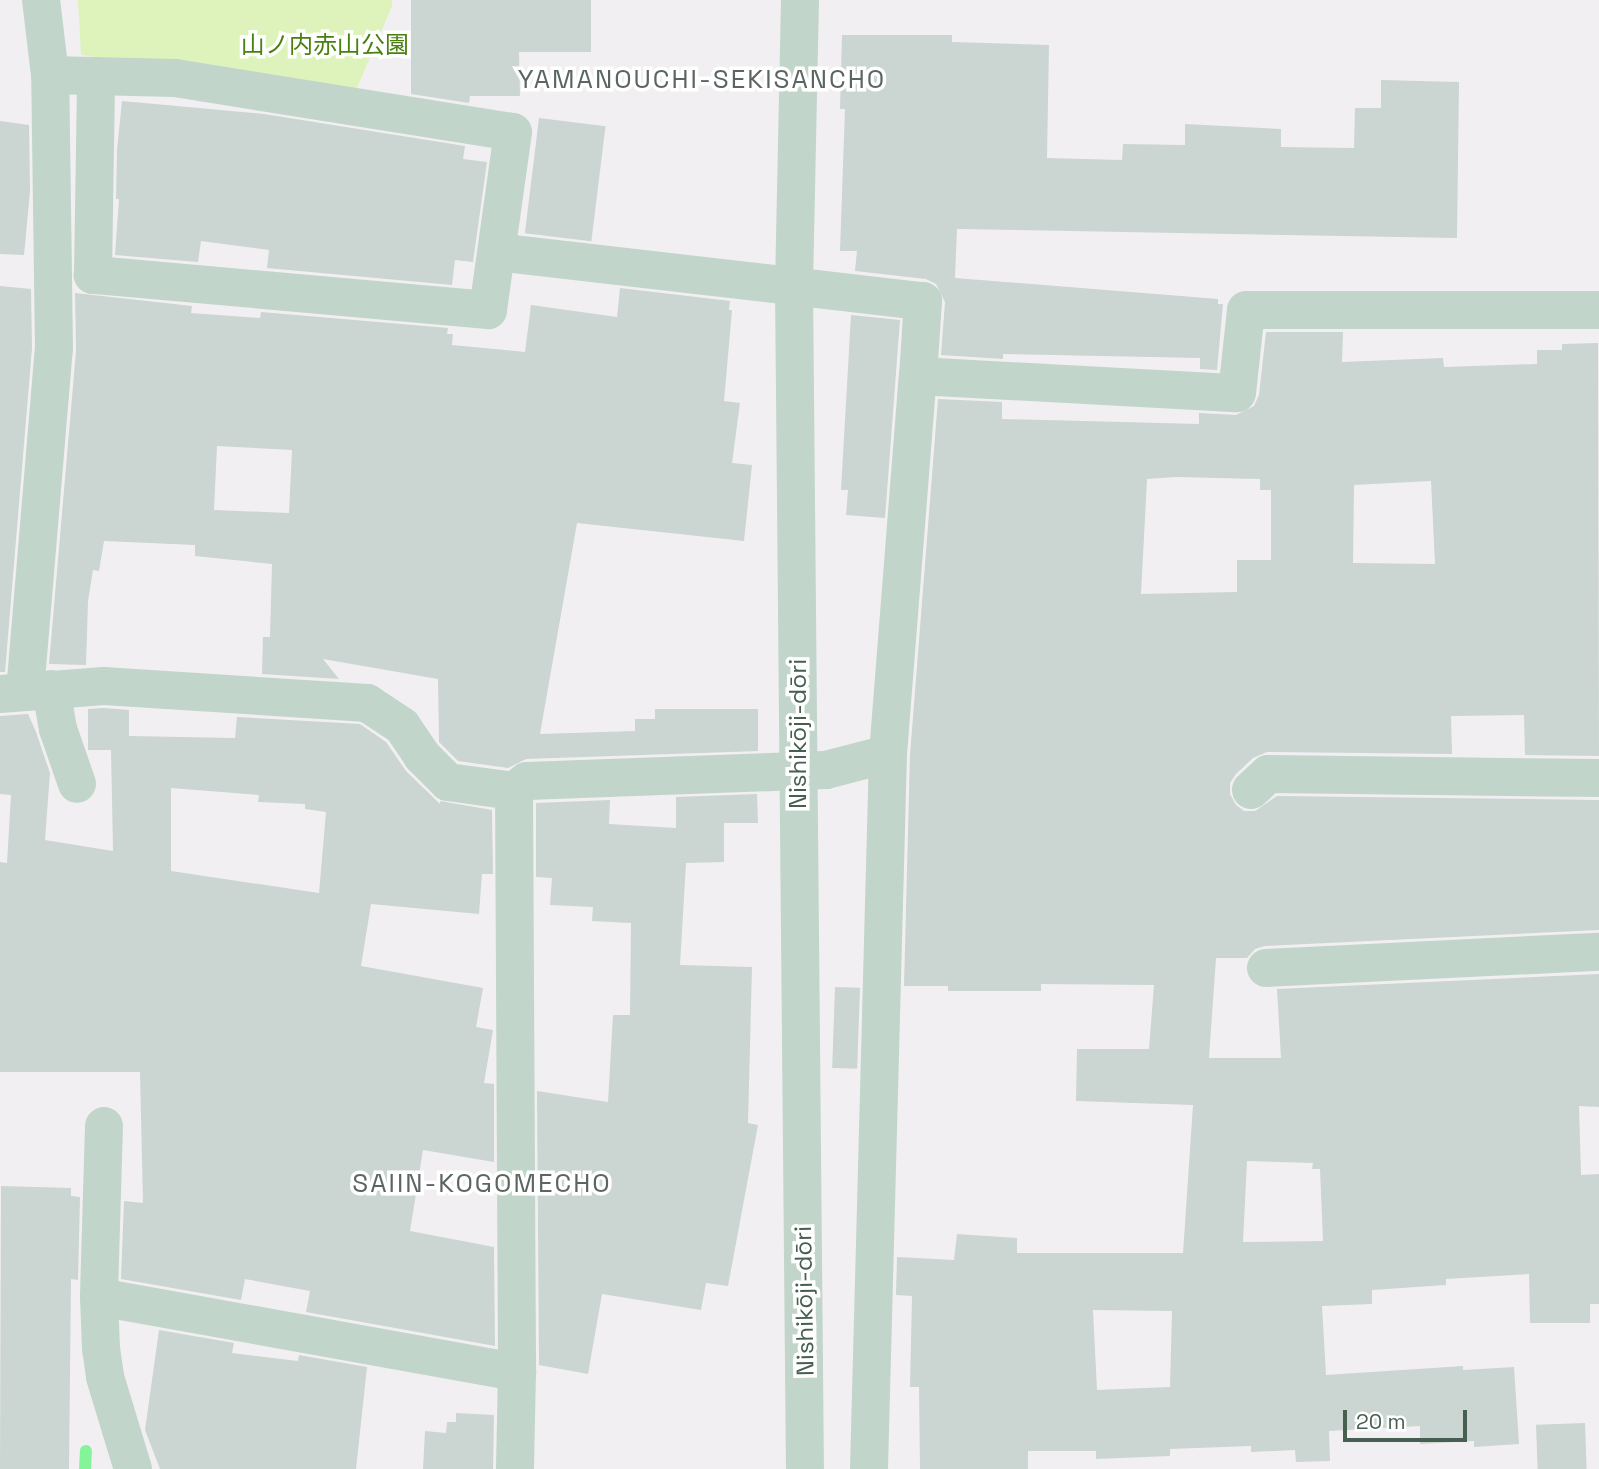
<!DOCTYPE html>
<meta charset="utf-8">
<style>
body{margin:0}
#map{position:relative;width:1599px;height:1469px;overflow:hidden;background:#f2eff2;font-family:"Space Grotesk","Noto Sans JP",sans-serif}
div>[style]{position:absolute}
.green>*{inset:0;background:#def3bb}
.stream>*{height:12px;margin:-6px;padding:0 6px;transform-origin:6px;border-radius:6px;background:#85f39a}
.building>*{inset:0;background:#cbd5d2;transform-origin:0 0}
.minor>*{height:38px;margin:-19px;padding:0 19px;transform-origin:19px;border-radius:19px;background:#c2d5ca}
span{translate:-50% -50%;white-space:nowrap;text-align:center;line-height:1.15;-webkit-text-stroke:7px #fff;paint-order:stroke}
.park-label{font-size:24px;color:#4a8010}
.street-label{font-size:24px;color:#465f51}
.neighbourhood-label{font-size:26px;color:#5b6561;letter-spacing:2px}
.scale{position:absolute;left:1343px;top:1410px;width:124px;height:32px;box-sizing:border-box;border:4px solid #465f51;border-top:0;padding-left:9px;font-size:21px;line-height:24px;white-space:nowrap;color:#465f51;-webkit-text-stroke:5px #fff;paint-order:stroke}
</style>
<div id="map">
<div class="green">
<div style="clip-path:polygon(78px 0,392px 0,392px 6px,354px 95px,81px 55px)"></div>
</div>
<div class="stream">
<div style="left:85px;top:1469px;width:18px;rotate:-87deg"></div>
</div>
<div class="building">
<div style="clip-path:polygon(411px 0,591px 0,591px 52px,519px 52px,520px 96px,470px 96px,469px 103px,411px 94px)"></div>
<div style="clip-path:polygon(842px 35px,952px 35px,952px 42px,1049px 45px,1047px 158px,1122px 160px,1123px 144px,1185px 145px,1185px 124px,1281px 129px,1281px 147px,1354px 148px,1355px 108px,1381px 108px,1381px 80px,1459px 82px,1457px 238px,957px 229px,955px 278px,1218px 299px,1218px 304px,1223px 304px,1217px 370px,1200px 369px,1200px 358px,1003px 354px,1003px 359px,941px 355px,945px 302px,936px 284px,926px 279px,855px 271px,857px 251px,840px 251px,845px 109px,840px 109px)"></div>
<div style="clip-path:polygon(122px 101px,264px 114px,465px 146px,463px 159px,487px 162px,473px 262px,455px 260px,452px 285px,267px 268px,269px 250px,201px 241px,198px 262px,115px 255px,119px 199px,116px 199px,117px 150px)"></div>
<div style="left:539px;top:118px;width:67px;height:116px;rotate:7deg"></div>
<div style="clip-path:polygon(0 121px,29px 125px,30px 191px,24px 255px,0 254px)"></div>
<div style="clip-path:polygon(0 286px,31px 289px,32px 348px,5px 672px,0 672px)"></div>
<div style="clip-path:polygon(evenodd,620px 288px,730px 301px,729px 310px,732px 310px,724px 401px,740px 403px,732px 463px,752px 465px,744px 541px,577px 523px,540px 734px,635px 731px,635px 719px,655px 719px,655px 709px,758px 709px,758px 751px,526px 759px,508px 768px,458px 761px,439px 742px,438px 679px,323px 659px,339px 679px,262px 674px,263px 637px,270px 637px,272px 564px,195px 556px,195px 545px,104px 541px,99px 571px,93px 570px,88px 601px,86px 665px,49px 664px,76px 351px,75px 293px,192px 306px,191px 313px,260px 318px,261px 312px,448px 328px,447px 334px,453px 334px,452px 345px,525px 352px,531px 305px,617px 317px,620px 288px,217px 446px,292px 450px,289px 513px,214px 510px,217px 446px)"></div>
<div style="clip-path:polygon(851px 315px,900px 320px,885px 518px,846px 515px,848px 490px,841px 490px)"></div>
<div style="clip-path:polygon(evenodd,1266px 332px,1343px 332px,1342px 362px,1443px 358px,1444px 367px,1537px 364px,1537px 350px,1562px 350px,1562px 344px,1598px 343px,1599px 756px,1525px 755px,1524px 715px,1451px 716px,1452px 754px,1267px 752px,1253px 758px,1236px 774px,1230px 783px,1230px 794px,1236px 805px,1244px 811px,1255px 811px,1277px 796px,1599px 800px,1599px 930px,1265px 946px,1255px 949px,1247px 958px,1216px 958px,1209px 1058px,1281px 1058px,1277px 989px,1599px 974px,1599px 1107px,1579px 1106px,1581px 1175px,1599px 1174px,1599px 1304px,1590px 1304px,1590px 1323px,1530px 1323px,1529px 1274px,1446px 1279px,1446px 1285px,1372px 1290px,1372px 1304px,1322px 1306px,1326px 1375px,1463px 1366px,1463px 1370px,1514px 1367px,1519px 1444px,1474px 1447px,1474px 1441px,1420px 1444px,1420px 1426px,1329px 1431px,1330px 1461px,1296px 1462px,1295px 1450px,1251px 1452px,1251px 1446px,1170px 1449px,1170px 1456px,1096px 1459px,1096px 1451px,1028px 1451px,1028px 1469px,920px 1469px,919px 1387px,910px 1387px,912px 1296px,896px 1295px,897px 1257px,954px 1260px,957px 1234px,1017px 1238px,1017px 1253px,1183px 1253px,1193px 1105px,1076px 1101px,1077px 1049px,1149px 1049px,1154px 985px,1041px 984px,1041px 991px,948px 991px,948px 986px,904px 986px,910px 755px,938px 399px,1002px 402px,1002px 419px,1199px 424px,1199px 413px,1236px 415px,1254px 406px,1259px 395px,1266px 332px,1176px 477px,1260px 479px,1260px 490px,1271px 490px,1271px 560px,1237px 560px,1237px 592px,1141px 594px,1147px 479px,1176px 477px,1266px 332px,1431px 481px,1435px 564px,1353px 563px,1354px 485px,1431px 481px,1266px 332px,1247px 1161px,1313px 1163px,1312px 1169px,1320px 1169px,1323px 1241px,1243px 1242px,1247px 1161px,1266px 332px,1093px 1310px,1172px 1311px,1170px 1387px,1097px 1390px,1093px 1310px)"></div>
<div style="clip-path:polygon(evenodd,104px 708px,129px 710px,129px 736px,235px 738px,237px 717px,360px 724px,386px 742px,406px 771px,440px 804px,440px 801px,492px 810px,493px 874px,482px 874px,479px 914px,371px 904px,361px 966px,483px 988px,476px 1027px,493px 1030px,484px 1083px,494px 1084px,494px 1162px,423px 1150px,410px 1231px,494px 1247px,495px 1346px,306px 1312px,310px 1291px,245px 1279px,241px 1300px,121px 1279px,124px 1201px,143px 1203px,140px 1072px,0 1072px,0 862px,7px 863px,11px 795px,0 794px,0 716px,28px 714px,36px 732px,50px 773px,45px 840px,113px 851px,111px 750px,88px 750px,88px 709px,104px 708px,171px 788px,259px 795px,258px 802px,305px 804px,305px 809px,326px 812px,319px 893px,171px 871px,171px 788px)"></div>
<div style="clip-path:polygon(757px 794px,758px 823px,724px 823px,724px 862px,686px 863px,680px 965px,752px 967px,748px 1123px,758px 1125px,728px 1286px,706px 1283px,701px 1310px,602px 1294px,588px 1374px,539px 1365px,537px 1091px,608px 1102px,613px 1015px,630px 1015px,631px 923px,592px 921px,593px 907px,550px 905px,552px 878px,536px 877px,536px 803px,610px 800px,609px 824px,676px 828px,676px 797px)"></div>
<div style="left:835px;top:987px;width:25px;height:81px;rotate:2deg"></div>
<div style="clip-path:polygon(1px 1186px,71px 1188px,71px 1196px,80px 1197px,78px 1280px,71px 1279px,69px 1469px,0 1469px)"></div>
<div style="clip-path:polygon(159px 1330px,234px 1343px,232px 1353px,298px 1361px,299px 1355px,367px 1367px,356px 1469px,160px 1469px,145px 1430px)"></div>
<div style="clip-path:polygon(456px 1413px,494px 1415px,493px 1469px,423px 1469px,425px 1431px,446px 1433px,447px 1422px,456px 1422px)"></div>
<div style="left:1585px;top:1423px;width:46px;height:49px;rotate:88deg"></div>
</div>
<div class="minor">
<div style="left:800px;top:0;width:285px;rotate:91.2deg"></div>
<div style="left:794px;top:285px;width:1184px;rotate:89.47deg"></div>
<div style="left:50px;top:75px;width:125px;rotate:1.4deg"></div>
<div style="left:175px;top:78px;width:342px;rotate:9.1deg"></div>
<div style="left:513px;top:132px;width:180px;rotate:98deg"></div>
<div style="left:488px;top:310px;width:397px;rotate:-174.9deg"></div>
<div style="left:93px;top:275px;width:199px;rotate:-89.1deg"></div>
<div style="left:497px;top:252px;width:429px;rotate:6.6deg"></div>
<div style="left:923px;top:301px;width:75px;rotate:93.8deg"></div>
<div style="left:51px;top:689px;width:41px;rotate:80.1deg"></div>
<div style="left:58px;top:729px;width:58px;rotate:70.9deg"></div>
<div style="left:25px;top:692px;width:344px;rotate:-85.2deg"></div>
<div style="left:54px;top:349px;width:274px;rotate:-90.8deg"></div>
<div style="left:50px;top:75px;width:76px;rotate:-96.8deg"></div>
<div style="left:0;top:694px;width:104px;rotate:-4.4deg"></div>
<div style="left:104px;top:686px;width:264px;rotate:3.7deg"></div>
<div style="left:367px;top:703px;width:42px;rotate:33.3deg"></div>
<div style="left:402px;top:726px;width:36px;rotate:56deg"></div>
<div style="left:422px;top:756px;width:37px;rotate:45deg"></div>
<div style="left:448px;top:782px;width:67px;rotate:7.8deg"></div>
<div style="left:514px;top:791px;width:16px;rotate:-38deg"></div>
<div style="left:527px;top:781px;width:299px;rotate:-2.1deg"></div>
<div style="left:826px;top:770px;width:64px;rotate:-14.5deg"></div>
<div style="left:1251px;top:790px;width:23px;rotate:-43deg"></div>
<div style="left:1268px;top:774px;width:331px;rotate:0.7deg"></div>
<div style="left:514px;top:791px;width:581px;rotate:89.7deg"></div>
<div style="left:517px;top:1372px;width:97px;rotate:91.2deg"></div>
<div style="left:1266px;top:968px;width:333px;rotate:-2.8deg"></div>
<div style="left:104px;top:1126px;width:171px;rotate:91.7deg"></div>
<div style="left:99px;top:1297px;width:51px;rotate:87.8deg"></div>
<div style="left:101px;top:1348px;width:29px;rotate:82deg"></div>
<div style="left:105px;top:1377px;width:96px;rotate:73.1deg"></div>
<div style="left:99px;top:1297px;width:425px;rotate:10.2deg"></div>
<div style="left:869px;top:1469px;width:715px;rotate:-88.48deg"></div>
<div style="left:888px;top:754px;width:379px;rotate:-85.5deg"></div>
<div style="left:918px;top:376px;width:319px;rotate:3.1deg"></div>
<div style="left:1237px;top:393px;width:83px;rotate:-83.8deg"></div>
<div style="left:1246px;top:310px;width:353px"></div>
</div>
<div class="park-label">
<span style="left:325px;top:45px">山ノ内赤山公園</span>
</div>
<div class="street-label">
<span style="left:798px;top:734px;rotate:-90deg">Nishikōji-dōri</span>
<span style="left:804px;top:1301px;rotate:-91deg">Nishikōji-dōri</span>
</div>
<div class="neighbourhood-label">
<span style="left:702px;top:80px">YAMANOUCHI-SEKISANCHO</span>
<span style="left:482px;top:1184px">SAIIN-KOGOMECHO</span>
</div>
<div class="scale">20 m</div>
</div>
